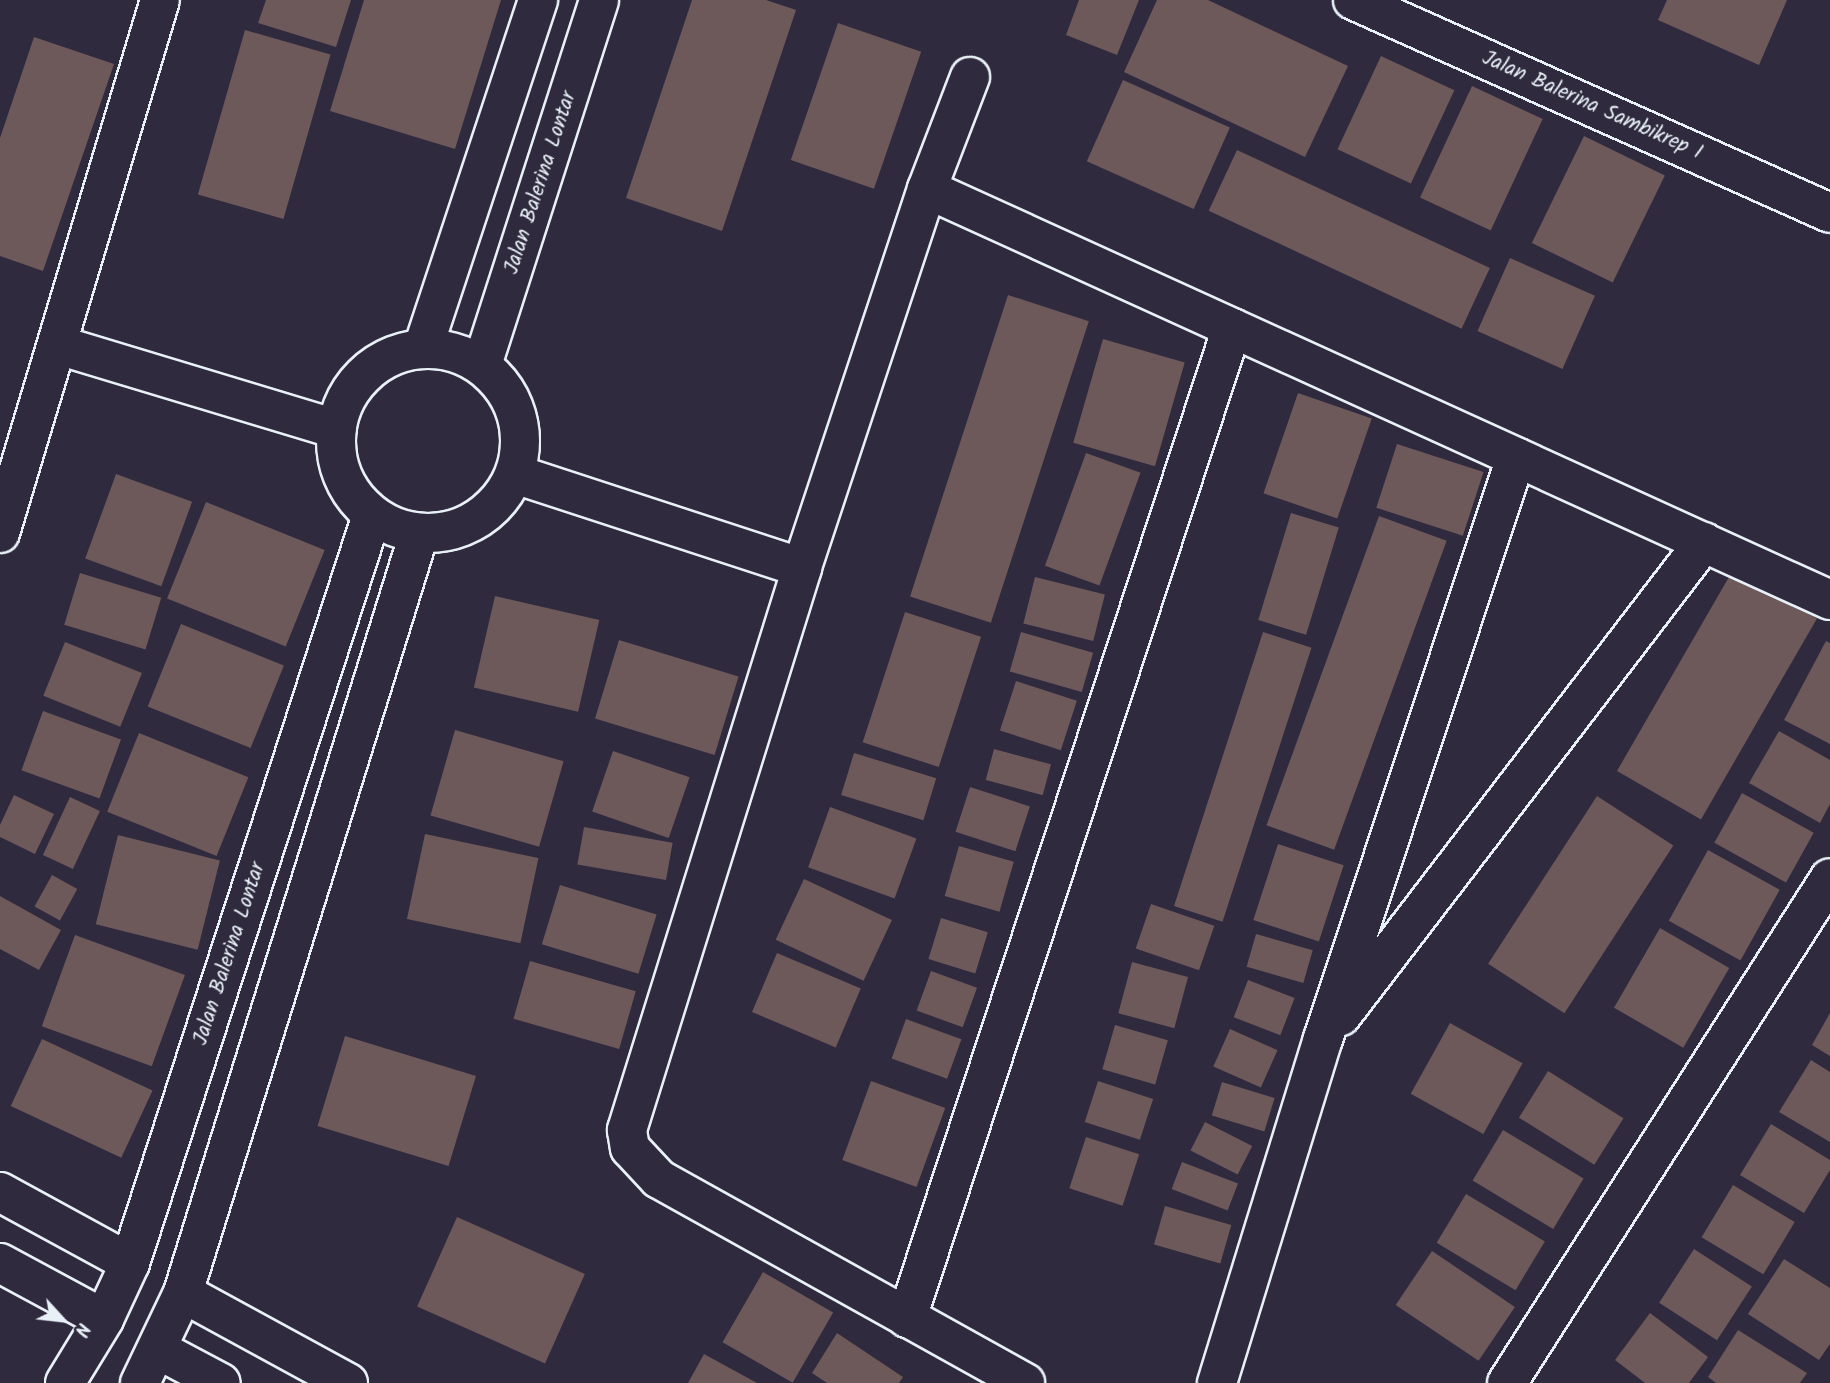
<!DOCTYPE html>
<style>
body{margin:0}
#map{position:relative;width:1830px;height:1383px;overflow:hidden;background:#2f2a3d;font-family:Kalam,sans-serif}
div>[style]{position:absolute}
.building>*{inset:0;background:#6d585a;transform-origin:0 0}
.roads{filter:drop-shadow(2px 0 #e8f1f8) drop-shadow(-2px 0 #e8f1f8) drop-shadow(0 2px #e8f1f8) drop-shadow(0 -2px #e8f1f8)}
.minor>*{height:38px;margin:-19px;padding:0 19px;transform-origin:19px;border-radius:19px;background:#2f2a3d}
.minor>.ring{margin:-19px;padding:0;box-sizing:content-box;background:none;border:38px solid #2f2a3d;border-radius:50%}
span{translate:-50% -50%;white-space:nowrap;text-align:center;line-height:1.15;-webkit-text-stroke:5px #2f2a3d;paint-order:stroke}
.street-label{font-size:21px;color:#e8f1f8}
.north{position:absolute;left:28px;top:1285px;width:70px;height:70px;-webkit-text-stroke:5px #2f2a3d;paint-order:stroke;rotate:117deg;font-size:19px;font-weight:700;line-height:28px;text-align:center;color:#e8f1f8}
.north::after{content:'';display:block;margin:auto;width:24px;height:32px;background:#e8f1f8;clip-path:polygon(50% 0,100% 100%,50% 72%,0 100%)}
</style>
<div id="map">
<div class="building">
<div style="clip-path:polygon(266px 0,351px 0,336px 47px,258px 23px)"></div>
<div style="clip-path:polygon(364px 0,501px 0,455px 149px,330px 111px)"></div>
<div style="clip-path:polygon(692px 0,766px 0,796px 10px,722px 231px,626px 198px)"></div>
<div style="clip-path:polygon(1079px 0,1139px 0,1117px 55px,1066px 35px)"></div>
<div style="clip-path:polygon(1157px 0,1208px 0,1348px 66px,1305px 157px,1124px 72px)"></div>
<div style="clip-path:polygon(1667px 0,1787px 0,1759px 65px,1658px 20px)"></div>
<div style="left:838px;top:23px;width:88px;height:145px;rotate:19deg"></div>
<div style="left:245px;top:30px;width:89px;height:171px;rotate:16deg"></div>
<div style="clip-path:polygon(34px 37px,114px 64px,43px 271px,0 256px,0 138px)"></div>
<div style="left:1381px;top:56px;width:81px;height:103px;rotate:25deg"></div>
<div style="left:1123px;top:80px;width:117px;height:89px;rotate:24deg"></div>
<div style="left:1472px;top:86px;width:78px;height:123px;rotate:25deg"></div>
<div style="left:1584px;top:136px;width:90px;height:119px;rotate:26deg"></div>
<div style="left:1237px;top:150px;width:279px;height:67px;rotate:25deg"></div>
<div style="left:1510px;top:258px;width:93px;height:80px;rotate:24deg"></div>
<div style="left:1008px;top:295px;width:85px;height:317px;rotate:18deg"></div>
<div style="left:1103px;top:339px;width:85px;height:108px;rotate:16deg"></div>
<div style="left:1298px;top:393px;width:78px;height:106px;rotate:19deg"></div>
<div style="left:1397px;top:444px;width:91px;height:67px;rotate:18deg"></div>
<div style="left:1086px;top:453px;width:58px;height:120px;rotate:20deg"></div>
<div style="left:116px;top:474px;width:81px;height:90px;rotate:20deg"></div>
<div style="left:206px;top:502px;width:128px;height:104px;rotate:22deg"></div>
<div style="left:1291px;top:513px;width:50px;height:112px;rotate:17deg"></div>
<div style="left:1379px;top:516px;width:72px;height:329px;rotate:20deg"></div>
<div style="left:1733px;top:570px;width:97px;height:232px;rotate:30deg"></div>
<div style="left:80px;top:573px;width:85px;height:54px;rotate:17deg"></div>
<div style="left:1035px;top:577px;width:72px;height:48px;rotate:14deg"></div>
<div style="left:495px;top:596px;width:107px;height:94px;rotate:13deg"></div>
<div style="left:905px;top:612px;width:80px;height:137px;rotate:18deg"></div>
<div style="left:181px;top:624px;width:111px;height:89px;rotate:22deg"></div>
<div style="left:1021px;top:632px;width:75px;height:41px;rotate:16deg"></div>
<div style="left:1263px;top:632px;width:51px;height:288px;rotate:18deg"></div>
<div style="left:619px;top:640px;width:125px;height:82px;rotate:17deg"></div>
<div style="clip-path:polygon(1826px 641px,1830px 643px,1830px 744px,1784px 720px)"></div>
<div style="left:65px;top:642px;width:83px;height:58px;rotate:22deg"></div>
<div style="left:1016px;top:681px;width:64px;height:52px;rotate:18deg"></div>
<div style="left:43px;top:711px;width:83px;height:63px;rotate:20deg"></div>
<div style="left:455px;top:730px;width:113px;height:89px;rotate:16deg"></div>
<div style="clip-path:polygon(1779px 731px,1830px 760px,1830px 804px,1820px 823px,1749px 783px)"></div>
<div style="left:139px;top:733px;width:118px;height:85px;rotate:22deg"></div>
<div style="left:994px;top:749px;width:59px;height:32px;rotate:15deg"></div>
<div style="left:613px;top:751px;width:81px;height:64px;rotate:19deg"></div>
<div style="left:854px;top:753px;width:86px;height:44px;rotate:17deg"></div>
<div style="left:970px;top:787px;width:63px;height:47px;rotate:18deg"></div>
<div style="left:1742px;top:793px;width:82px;height:57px;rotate:29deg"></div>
<div style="clip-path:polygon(14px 795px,54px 814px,35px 854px,0 837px,0 825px)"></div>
<div style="left:1597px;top:796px;width:91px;height:200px;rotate:33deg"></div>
<div style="left:70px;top:797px;width:33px;height:64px;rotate:25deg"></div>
<div style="left:830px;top:807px;width:92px;height:64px;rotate:20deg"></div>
<div style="left:584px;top:827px;width:90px;height:38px;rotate:10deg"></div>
<div style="left:425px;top:834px;width:116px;height:87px;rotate:12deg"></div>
<div style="left:118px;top:835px;width:105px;height:92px;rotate:14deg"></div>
<div style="left:1278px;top:844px;width:69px;height:80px;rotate:18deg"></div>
<div style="left:959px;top:846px;width:57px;height:52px;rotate:16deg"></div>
<div style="left:1708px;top:850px;width:82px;height:81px;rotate:29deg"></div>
<div style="left:52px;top:875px;width:29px;height:36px;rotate:29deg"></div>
<div style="left:804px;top:879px;width:97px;height:67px;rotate:25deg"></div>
<div style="left:560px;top:885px;width:101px;height:62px;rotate:17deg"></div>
<div style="clip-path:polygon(0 896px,61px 930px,39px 970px,0 949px)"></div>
<div style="left:1151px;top:904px;width:67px;height:47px;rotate:19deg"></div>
<div style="left:941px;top:918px;width:49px;height:43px;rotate:17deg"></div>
<div style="left:1660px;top:928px;width:80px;height:92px;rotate:30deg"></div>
<div style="left:1256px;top:934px;width:59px;height:34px;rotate:16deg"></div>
<div style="left:75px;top:935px;width:117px;height:97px;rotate:20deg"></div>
<div style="left:777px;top:953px;width:91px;height:64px;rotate:23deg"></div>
<div style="left:530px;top:961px;width:110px;height:60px;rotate:16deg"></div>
<div style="left:1132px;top:962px;width:58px;height:53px;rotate:15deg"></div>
<div style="left:931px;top:971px;width:49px;height:42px;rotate:20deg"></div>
<div style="left:1248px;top:980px;width:50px;height:40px;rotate:21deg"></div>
<div style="clip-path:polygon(1830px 1013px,1830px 1056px,1812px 1045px)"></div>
<div style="left:906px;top:1019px;width:59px;height:42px;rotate:20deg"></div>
<div style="left:1450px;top:1023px;width:83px;height:81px;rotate:29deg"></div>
<div style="left:1115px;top:1025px;width:55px;height:46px;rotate:16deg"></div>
<div style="left:1230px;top:1029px;width:52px;height:41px;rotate:24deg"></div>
<div style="left:345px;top:1036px;width:137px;height:94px;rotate:17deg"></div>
<div style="left:42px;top:1039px;width:122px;height:74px;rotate:25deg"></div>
<div style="clip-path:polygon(1811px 1060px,1830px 1072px,1830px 1142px,1779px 1112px)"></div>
<div style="left:1548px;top:1071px;width:89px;height:55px;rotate:32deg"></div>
<div style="left:871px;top:1081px;width:79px;height:84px;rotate:20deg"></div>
<div style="left:1098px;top:1081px;width:58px;height:43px;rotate:18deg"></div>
<div style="left:1222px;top:1082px;width:55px;height:35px;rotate:17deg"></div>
<div style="left:1205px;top:1122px;width:53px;height:32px;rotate:27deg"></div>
<div style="clip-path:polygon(1771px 1124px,1830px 1160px,1830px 1170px,1804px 1213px,1740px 1175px)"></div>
<div style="left:1503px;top:1130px;width:94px;height:59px;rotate:31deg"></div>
<div style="left:1086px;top:1137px;width:56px;height:54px;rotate:18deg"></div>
<div style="left:1182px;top:1162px;width:60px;height:29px;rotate:21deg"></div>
<div style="left:1733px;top:1185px;width:72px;height:61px;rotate:31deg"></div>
<div style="left:1466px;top:1194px;width:92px;height:57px;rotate:31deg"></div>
<div style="left:1165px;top:1206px;width:69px;height:40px;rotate:16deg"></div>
<div style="left:457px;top:1217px;width:140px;height:98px;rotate:24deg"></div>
<div style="left:1694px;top:1249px;width:69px;height:64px;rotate:33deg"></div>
<div style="left:1432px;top:1251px;width:100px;height:65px;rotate:34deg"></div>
<div style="clip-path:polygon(1784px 1259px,1830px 1288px,1830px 1344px,1819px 1360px,1748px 1314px)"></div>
<div style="left:763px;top:1272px;width:81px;height:81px;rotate:30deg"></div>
<div style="clip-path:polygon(1650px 1313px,1708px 1357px,1689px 1383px,1645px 1383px,1615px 1360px)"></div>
<div style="clip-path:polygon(1738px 1330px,1807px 1373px,1800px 1383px,1716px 1383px,1708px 1377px)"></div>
<div style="clip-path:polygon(837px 1333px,903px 1377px,899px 1383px,827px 1383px,812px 1373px)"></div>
<div style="clip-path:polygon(704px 1354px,757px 1383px,688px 1383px)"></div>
</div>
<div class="roads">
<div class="minor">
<div style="left:1353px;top:0;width:522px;rotate:24.06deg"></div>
<div style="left:970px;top:77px;width:120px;rotate:111deg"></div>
<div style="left:927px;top:189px;width:399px;rotate:108.3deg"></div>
<div style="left:802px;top:568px;width:589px;rotate:107.3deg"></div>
<div style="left:627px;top:1130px;width:18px;rotate:81deg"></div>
<div style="left:630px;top:1148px;width:42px;rotate:46.9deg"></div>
<div style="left:659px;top:1179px;width:419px;rotate:29.1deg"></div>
<div style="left:927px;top:189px;width:992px;rotate:24.47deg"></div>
<div style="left:58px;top:345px;width:291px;rotate:16.8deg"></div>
<div style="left:423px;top:348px;width:367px;rotate:-71.7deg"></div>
<div class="ring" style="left:336px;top:349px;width:146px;height:146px"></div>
<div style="left:482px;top:365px;width:383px;rotate:-72.2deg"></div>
<div style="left:515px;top:474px;width:302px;rotate:18.1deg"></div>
<div style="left:0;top:533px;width:556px;rotate:-73.29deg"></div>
<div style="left:1341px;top:1016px;width:597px;rotate:-52.55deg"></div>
<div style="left:0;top:1192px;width:148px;rotate:28.6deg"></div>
<div style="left:0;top:1263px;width:118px;rotate:28.3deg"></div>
<div style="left:183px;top:1293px;width:188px;rotate:28.6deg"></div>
<div style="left:907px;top:1318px;width:1042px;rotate:-71.83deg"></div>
<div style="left:157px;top:1349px;width:72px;rotate:28deg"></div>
<div style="left:65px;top:1383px;width:75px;rotate:-58.6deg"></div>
<div style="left:104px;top:1319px;width:62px;rotate:-65.1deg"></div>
<div style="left:130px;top:1263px;width:786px;rotate:-72.07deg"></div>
<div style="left:140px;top:1383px;width:100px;rotate:-64.5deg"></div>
<div style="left:183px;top:1293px;width:795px;rotate:-72.73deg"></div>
<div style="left:1217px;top:1383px;width:360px;rotate:-72.9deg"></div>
<div style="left:1323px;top:1039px;width:613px;rotate:-71.65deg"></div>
<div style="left:1507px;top:1383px;width:599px;rotate:-57.4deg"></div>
</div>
</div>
<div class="street-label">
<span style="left:1592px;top:106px;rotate:24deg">Jalan Balerina Sambikrep I</span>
<span style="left:541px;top:183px;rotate:-72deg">Jalan Balerina Lontar</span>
<span style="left:230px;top:954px;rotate:-72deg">Jalan Balerina Lontar</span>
</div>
<div class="north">N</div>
</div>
